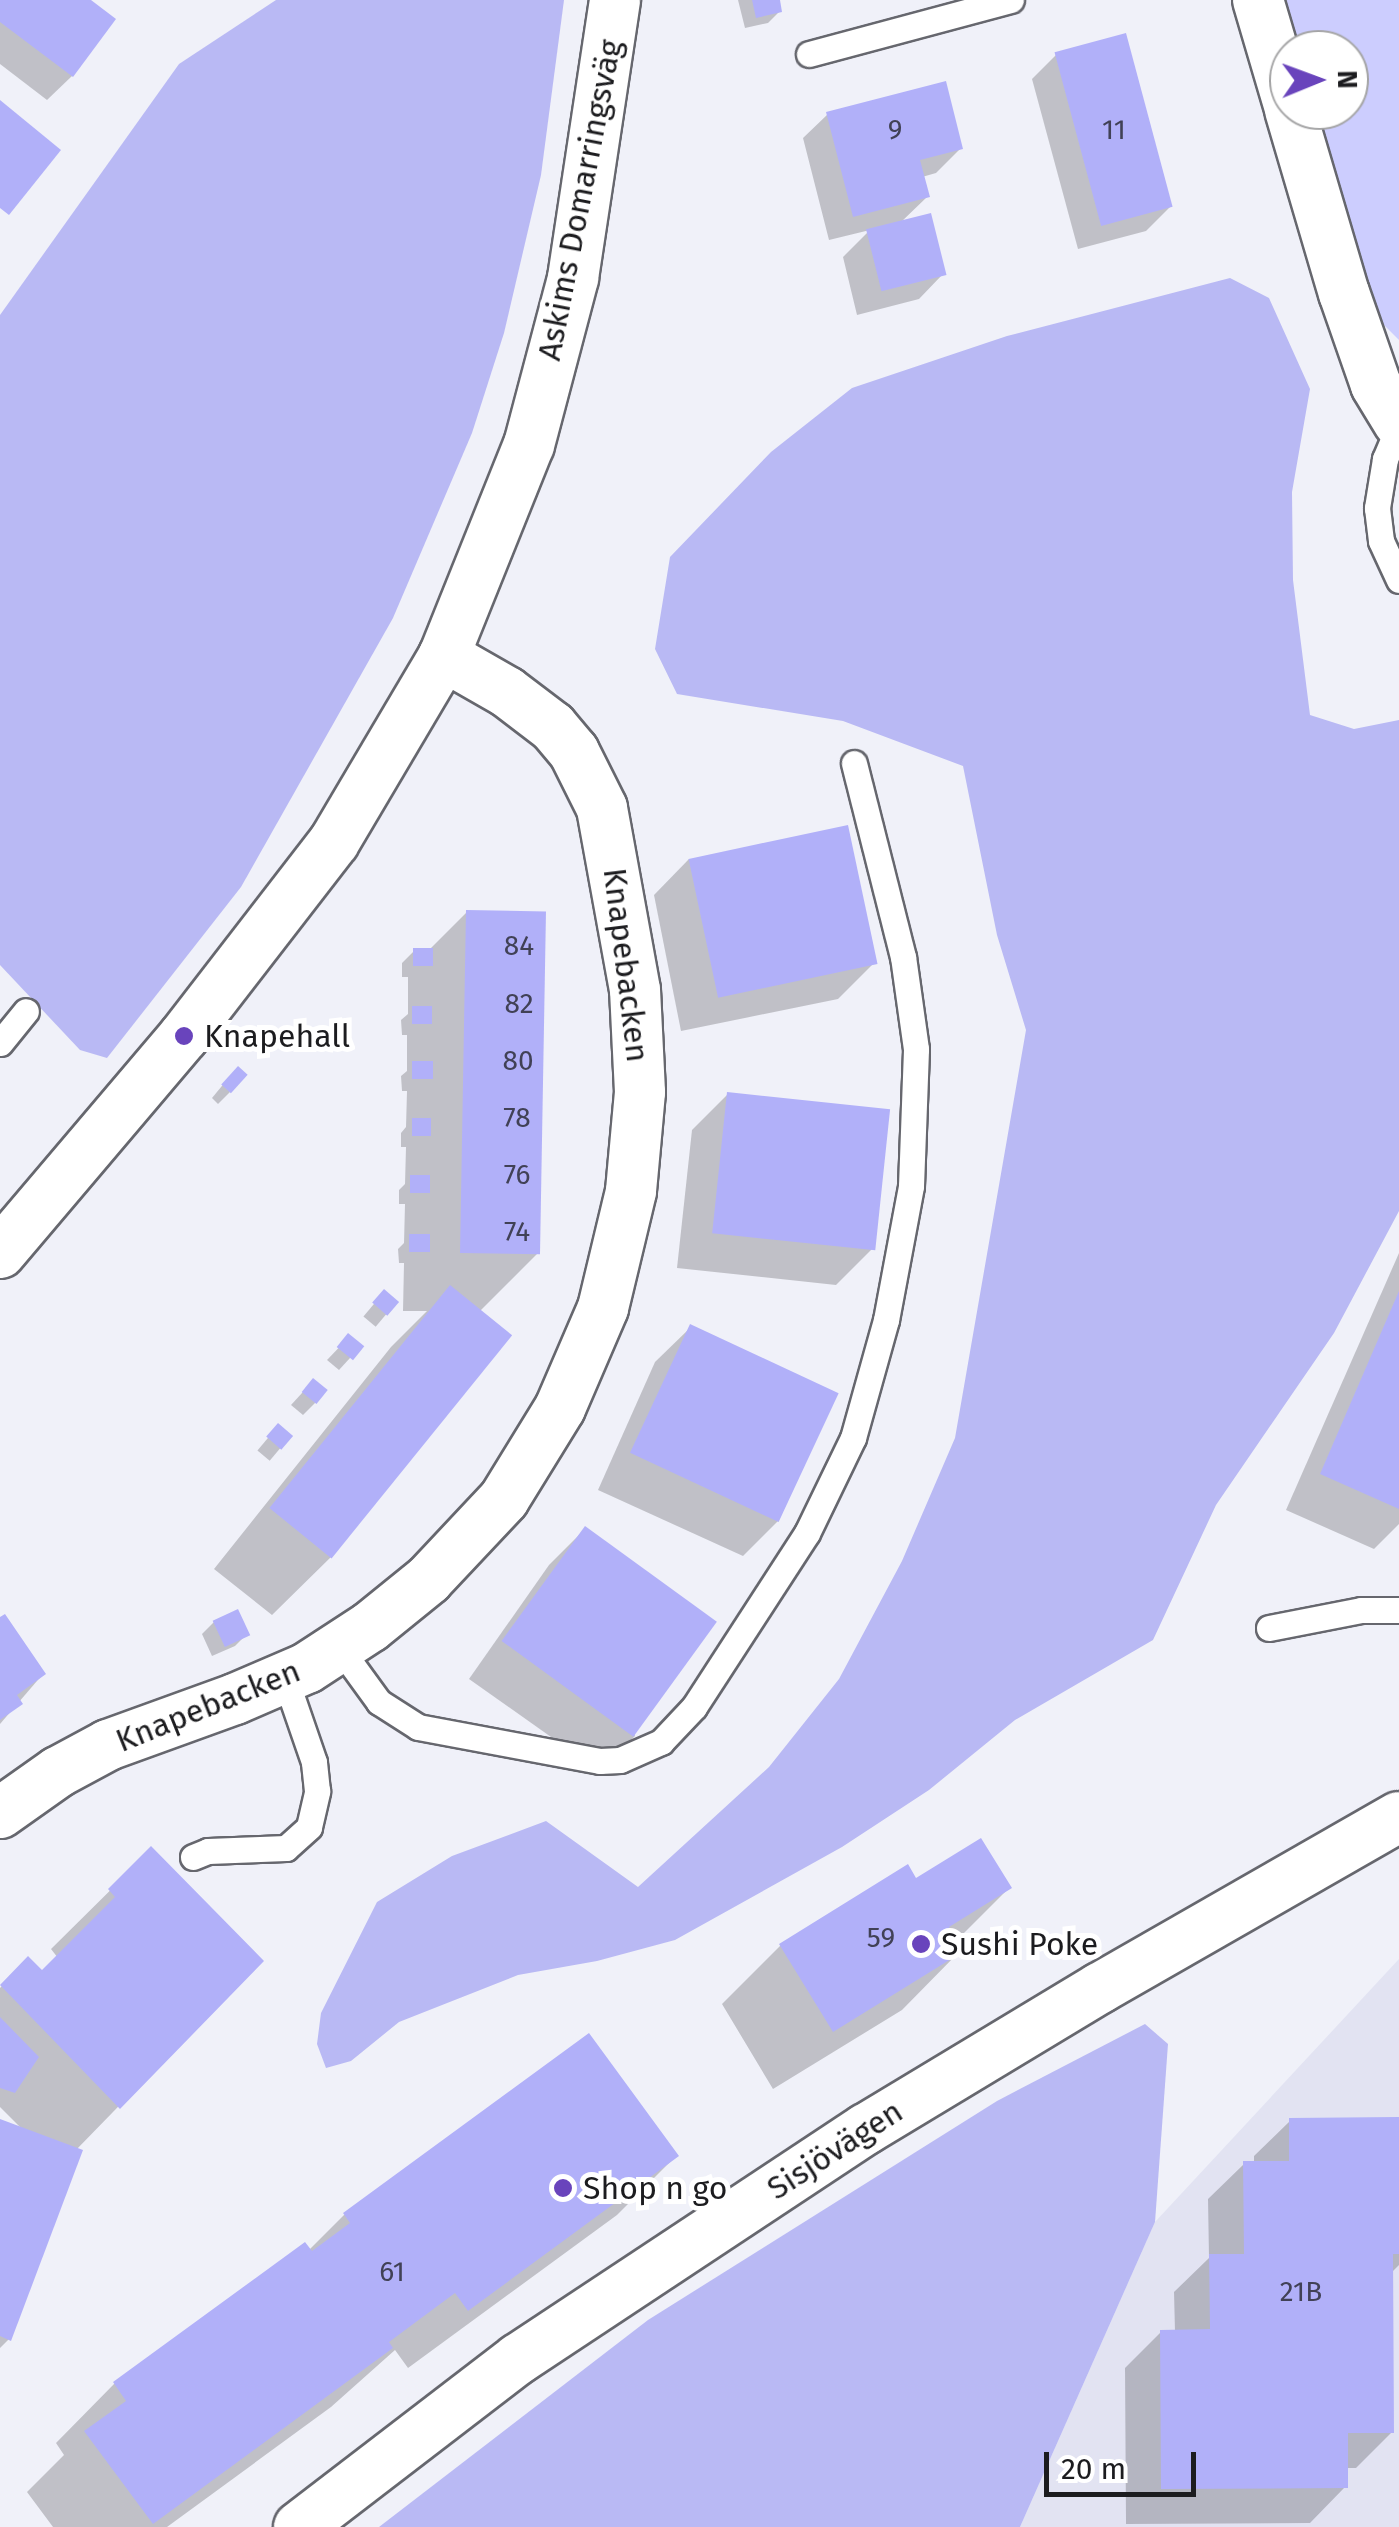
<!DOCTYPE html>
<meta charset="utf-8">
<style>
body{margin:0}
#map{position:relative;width:1399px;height:2527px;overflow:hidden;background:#f0f1f9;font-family:"Fira Sans",sans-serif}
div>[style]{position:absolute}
.built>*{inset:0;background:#e2e3f2}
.green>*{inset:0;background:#cccdfe}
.forest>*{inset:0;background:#b9b9f4}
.shadow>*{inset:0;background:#0003;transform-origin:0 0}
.building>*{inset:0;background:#b1b0f9;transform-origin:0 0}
.roads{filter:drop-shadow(2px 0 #66676e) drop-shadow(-2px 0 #66676e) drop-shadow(0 2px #66676e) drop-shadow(0 -2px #66676e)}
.lane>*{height:25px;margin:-12.5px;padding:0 12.5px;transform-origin:12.5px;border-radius:12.5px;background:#fff}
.street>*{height:50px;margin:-25px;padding:0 25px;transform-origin:25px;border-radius:25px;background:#fff}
.dots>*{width:28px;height:28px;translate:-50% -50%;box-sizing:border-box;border:5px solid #fff;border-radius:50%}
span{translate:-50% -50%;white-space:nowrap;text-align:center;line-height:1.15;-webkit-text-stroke:10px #fff;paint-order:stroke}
.number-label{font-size:28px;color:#414156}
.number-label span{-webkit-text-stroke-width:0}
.street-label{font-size:32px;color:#1c1c1f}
.poi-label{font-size:32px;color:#1c1c1f}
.left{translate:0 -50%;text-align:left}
.north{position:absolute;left:1269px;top:30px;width:100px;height:100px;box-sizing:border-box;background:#fff;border:2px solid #a4a4a5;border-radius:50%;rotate:89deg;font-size:28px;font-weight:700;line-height:40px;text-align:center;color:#1c1c1f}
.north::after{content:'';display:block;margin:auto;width:35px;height:45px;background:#6944bc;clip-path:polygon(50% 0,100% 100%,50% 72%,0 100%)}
.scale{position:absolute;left:1044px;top:2452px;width:152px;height:45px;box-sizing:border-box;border:5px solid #1c1c1f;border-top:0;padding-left:12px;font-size:30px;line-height:35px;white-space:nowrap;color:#1c1c1f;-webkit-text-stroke:8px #fff;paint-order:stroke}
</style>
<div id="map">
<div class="built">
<div style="clip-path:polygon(1399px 1959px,1399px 2527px,1020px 2527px,1155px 2222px)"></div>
</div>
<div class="green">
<div style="clip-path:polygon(1280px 0,1399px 0,1399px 340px,1374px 315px,1316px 110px,1349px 110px,1349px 50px,1296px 50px)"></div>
</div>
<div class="forest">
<div style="clip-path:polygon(276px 0,564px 0,541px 175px,504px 333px,472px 433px,393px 618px,241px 887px,107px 1058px,80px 1050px,0 965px,0 315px,179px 64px)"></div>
<div style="clip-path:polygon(1230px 278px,1269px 298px,1310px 389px,1292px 492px,1293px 580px,1310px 715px,1354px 729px,1399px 720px,1399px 1211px,1334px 1333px,1216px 1505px,1153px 1640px,1015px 1720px,929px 1790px,842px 1847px,675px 1940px,597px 1961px,518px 1975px,399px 2022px,351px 2061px,326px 2068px,317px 2044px,321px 2013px,377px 1902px,452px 1856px,546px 1821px,638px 1887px,769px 1767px,839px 1679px,902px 1561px,955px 1438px,1026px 1030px,997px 935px,963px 766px,843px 721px,677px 694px,655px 649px,670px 557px,771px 452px,852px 388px,1007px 336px)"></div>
<div style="clip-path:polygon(1145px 2024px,1168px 2044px,1155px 2222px,1020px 2527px,379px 2527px,648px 2320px,997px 2101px)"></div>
</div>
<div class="shadow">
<div style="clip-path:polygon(0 0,86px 0,72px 76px,47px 100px,0 64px)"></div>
<div style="clip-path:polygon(738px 0,777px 0,780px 11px,768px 23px,745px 28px)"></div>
<div style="clip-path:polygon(1056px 55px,1171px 206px,1146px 231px,1078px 249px,1032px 79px)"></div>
<div style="clip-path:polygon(828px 114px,961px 148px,936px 173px,922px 177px,927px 197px,899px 224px,943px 274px,919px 299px,857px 315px,843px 257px,870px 230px,829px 240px,803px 138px)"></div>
<div style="clip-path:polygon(689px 859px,874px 963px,838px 999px,681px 1031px,654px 895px)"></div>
<div style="clip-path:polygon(467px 912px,538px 1253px,479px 1312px,508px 1335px,331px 1557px,272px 1615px,214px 1569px,391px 1347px,427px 1311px,403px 1311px,404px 1263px,399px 1263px,398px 1249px,404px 1243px,405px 1204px,399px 1204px,399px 1190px,405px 1184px,406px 1147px,401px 1147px,401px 1133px,406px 1127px,407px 1091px,402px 1091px,401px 1076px,407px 1071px,407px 1035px,402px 1035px,401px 1020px,408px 1014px,408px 977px,402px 977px,402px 963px,414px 951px,429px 950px)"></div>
<div style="clip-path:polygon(226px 1081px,230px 1092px,218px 1104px,212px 1098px)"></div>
<div style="clip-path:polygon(728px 1094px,872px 1249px,836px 1285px,677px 1268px,692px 1130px)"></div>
<div style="clip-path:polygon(1399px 1253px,1399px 1524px,1374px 1549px,1286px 1510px)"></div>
<div style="left:384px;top:1292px;width:16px;height:32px;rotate:40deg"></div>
<div style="clip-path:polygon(691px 1327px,836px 1393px,779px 1520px,743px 1556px,598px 1490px,655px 1362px)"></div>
<div style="clip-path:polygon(349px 1337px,350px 1358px,339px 1370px,327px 1360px)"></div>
<div style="clip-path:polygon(313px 1381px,315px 1403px,303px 1415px,291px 1405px)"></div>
<div style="left:278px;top:1426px;width:16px;height:32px;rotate:40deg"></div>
<div style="clip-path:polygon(585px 1529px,635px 1736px,599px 1771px,469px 1679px,549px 1565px)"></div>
<div style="clip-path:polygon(0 1620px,43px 1674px,0 1724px)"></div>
<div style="clip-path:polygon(214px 1622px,247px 1634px,235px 1646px,212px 1656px,202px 1634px)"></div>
<div style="clip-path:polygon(151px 1850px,260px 1961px,76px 2150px,9px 2339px,0 2348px,0 2122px,24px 2131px,0 2107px,0 1988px,28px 1960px,42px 1974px,58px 1958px,51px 1949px)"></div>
<div style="clip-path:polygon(915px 1881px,1009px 1888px,955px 1942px,960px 1951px,902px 2010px,773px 2089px,722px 2004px,780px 1946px)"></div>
<div style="clip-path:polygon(1399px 2120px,1399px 2265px,1391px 2273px,1392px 2432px,1356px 2468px,1345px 2468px,1345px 2487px,1310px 2523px,1126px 2524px,1125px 2368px,1161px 2332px,1175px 2332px,1174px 2292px,1209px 2258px,1208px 2199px,1244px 2164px,1254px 2164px,1254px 2156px,1290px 2121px)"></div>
<div style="clip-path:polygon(676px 2156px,617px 2215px,408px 2368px,395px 2350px,331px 2407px,167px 2527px,53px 2527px,27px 2492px,64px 2455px,56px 2443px,114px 2384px,304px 2245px,308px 2251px,344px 2215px)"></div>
</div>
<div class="building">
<div style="clip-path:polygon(0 0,91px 0,116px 19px,73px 77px,0 22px)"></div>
<div style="clip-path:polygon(752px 0,780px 0,782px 12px,756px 18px)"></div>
<div style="left:1126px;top:33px;width:180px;height:74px;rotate:75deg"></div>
<div style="clip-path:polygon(946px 81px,963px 149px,920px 160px,930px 197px,853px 217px,826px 112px)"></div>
<div style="clip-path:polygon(0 100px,61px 150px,9px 215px,0 208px)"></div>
<div style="left:931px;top:213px;width:64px;height:67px;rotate:76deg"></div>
<div style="left:848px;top:825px;width:142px;height:163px;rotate:78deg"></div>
<div style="left:466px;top:910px;width:80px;height:343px;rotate:1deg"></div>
<div style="left:413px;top:948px;width:20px;height:18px"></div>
<div style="left:412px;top:1006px;width:20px;height:18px"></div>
<div style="left:433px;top:1061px;width:18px;height:21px;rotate:90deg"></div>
<div style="left:238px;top:1066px;width:13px;height:25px;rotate:42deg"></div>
<div style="left:727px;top:1092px;width:164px;height:142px;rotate:6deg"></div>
<div style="left:412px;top:1118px;width:19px;height:18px"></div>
<div style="left:410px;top:1175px;width:20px;height:18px"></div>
<div style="left:409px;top:1234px;width:21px;height:18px"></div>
<div style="left:450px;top:1285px;width:80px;height:287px;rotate:39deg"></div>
<div style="left:384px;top:1289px;width:20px;height:18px;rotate:41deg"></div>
<div style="clip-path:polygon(1399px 1291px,1399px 1509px,1320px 1474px)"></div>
<div style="left:690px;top:1324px;width:164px;height:142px;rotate:25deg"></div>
<div style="left:348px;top:1333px;width:21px;height:18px;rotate:39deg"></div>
<div style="left:313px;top:1378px;width:19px;height:18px;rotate:39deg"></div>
<div style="left:278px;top:1423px;width:20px;height:18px;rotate:41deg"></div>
<div style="left:585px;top:1526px;width:163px;height:142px;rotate:36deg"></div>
<div style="left:238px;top:1609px;width:29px;height:28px;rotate:65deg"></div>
<div style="clip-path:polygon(5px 1614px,46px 1674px,17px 1695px,23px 1704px,0 1720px,0 1617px)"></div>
<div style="clip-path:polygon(981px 1838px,1012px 1888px,949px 1927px,964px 1951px,833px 2032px,779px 1944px,908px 1864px,916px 1878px)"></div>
<div style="clip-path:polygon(151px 1846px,264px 1961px,120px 2109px,0 1985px,28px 1956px,42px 1970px,115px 1897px,108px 1889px)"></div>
<div style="clip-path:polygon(0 2017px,39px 2057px,15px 2093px,0 2088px)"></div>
<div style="clip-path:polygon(589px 2033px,679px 2156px,468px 2311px,455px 2293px,389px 2342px,393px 2348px,153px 2524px,84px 2431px,126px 2401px,113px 2382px,305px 2242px,312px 2251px,350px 2223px,343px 2213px)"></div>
<div style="clip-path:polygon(1399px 2117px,1399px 2254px,1393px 2254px,1394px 2433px,1348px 2433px,1348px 2488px,1161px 2489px,1160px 2330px,1210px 2329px,1209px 2254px,1244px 2254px,1243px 2161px,1289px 2161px,1289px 2118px)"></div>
<div style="clip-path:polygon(0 2119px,83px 2150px,11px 2341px,0 2336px)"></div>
</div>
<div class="roads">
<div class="lane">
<div style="left:809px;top:54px;width:209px;rotate:-15deg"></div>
<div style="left:1399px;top:426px;width:36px;rotate:113deg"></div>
<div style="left:1385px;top:459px;width:50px;rotate:99.3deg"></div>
<div style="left:1377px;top:508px;width:33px;rotate:83deg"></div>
<div style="left:1381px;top:541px;width:43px;rotate:65.2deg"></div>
<div style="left:0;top:1043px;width:41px;rotate:-50.9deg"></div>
<div style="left:1269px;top:1628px;width:94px;rotate:-11.1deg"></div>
<div style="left:1361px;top:1610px;width:38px"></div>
<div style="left:339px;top:1647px;width:68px;rotate:54deg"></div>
<div style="left:379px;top:1702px;width:46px;rotate:32.7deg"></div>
<div style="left:418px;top:1727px;width:185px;rotate:10.6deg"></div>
<div style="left:600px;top:1761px;width:20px;rotate:-3deg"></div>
<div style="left:620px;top:1760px;width:45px;rotate:-23.7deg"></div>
<div style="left:661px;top:1742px;width:48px;rotate:-46.7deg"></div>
<div style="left:694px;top:1707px;width:207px;rotate:-57deg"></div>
<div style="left:807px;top:1533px;width:106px;rotate:-64.2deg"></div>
<div style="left:853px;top:1438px;width:123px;rotate:-74.4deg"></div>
<div style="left:886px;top:1320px;width:136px;rotate:-79.4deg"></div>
<div style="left:911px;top:1186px;width:137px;rotate:-87.9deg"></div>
<div style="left:916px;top:1049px;width:93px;rotate:-98deg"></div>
<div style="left:903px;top:957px;width:200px;rotate:-104.2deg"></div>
<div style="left:193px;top:1857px;width:16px;rotate:-22deg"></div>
<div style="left:208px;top:1851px;width:78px;rotate:-2.2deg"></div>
<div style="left:286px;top:1848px;width:31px;rotate:-42deg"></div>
<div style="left:309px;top:1827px;width:37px;rotate:-77deg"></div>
<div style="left:317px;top:1791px;width:29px;rotate:-96deg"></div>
<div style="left:314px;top:1762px;width:89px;rotate:-109deg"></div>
</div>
<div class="street">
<div style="left:1258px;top:0;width:109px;rotate:73.6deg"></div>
<div style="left:1290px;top:110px;width:191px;rotate:73.6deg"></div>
<div style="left:1344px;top:293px;width:97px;rotate:70.8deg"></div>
<div style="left:1376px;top:385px;width:44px;rotate:58.8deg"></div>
<div style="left:0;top:1253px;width:285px;rotate:-49.7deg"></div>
<div style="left:184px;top:1036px;width:245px;rotate:-52.3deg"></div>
<div style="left:334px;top:842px;width:216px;rotate:-59.4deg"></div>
<div style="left:444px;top:656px;width:227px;rotate:-68.1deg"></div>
<div style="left:529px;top:445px;width:173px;rotate:-75.2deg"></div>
<div style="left:573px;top:278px;width:281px;rotate:-81.4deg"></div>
<div style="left:0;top:1813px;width:71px;rotate:-35.3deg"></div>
<div style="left:58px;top:1772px;width:57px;rotate:-28.4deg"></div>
<div style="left:108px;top:1745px;width:135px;rotate:-19.9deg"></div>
<div style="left:235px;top:1699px;width:78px;rotate:-23.3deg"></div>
<div style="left:307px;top:1668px;width:75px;rotate:-33.1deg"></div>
<div style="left:370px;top:1627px;width:75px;rotate:-39deg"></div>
<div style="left:428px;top:1580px;width:111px;rotate:-46.8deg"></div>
<div style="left:504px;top:1499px;width:107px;rotate:-58.4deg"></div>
<div style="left:560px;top:1408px;width:109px;rotate:-66.7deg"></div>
<div style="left:603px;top:1308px;width:120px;rotate:-76.5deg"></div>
<div style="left:631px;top:1191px;width:99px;rotate:-84.8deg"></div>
<div style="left:640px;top:1092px;width:102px;rotate:-92.8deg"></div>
<div style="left:635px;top:990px;width:185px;rotate:-100.3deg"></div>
<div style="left:602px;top:808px;width:63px;rotate:-116.6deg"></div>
<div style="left:574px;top:752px;width:33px;rotate:-130deg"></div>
<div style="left:553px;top:727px;width:58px;rotate:-142.7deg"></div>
<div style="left:507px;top:692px;width:73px;rotate:-150.3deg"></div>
<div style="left:299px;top:2527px;width:276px;rotate:-37.5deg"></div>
<div style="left:518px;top:2359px;width:417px;rotate:-33.5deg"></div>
<div style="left:866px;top:2129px;width:273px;rotate:-31.1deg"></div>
<div style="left:1100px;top:1988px;width:344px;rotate:-29.8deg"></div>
</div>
</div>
<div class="dots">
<div style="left:184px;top:1036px;background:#6944bc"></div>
<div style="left:921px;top:1944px;background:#6944bc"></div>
<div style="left:563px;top:2188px;background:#6944bc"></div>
</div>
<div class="number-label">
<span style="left:895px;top:130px">9</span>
<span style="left:1114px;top:130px">11</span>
<span style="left:519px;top:946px">84</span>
<span style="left:519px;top:1004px">82</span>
<span style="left:518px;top:1061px">80</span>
<span style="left:517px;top:1118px">78</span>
<span style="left:517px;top:1175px">76</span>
<span style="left:517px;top:1232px">74</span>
<span style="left:881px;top:1938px">59</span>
<span style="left:392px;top:2272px">61</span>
<span style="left:1301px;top:2292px">21B</span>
</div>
<div class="street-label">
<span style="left:580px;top:200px;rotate:-79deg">Askims Domarringsväg</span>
<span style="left:626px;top:965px;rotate:83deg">Knapebacken</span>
<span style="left:208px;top:1706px;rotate:-22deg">Knapebacken</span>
<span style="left:835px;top:2150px;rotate:-33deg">Sisjövägen</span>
</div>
<div class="poi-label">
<span class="left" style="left:204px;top:1036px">Knapehall</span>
<span class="left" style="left:941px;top:1944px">Sushi Poke</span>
<span class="left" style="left:583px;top:2188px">Shop n go</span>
</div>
<div class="north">N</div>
<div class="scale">20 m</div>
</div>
